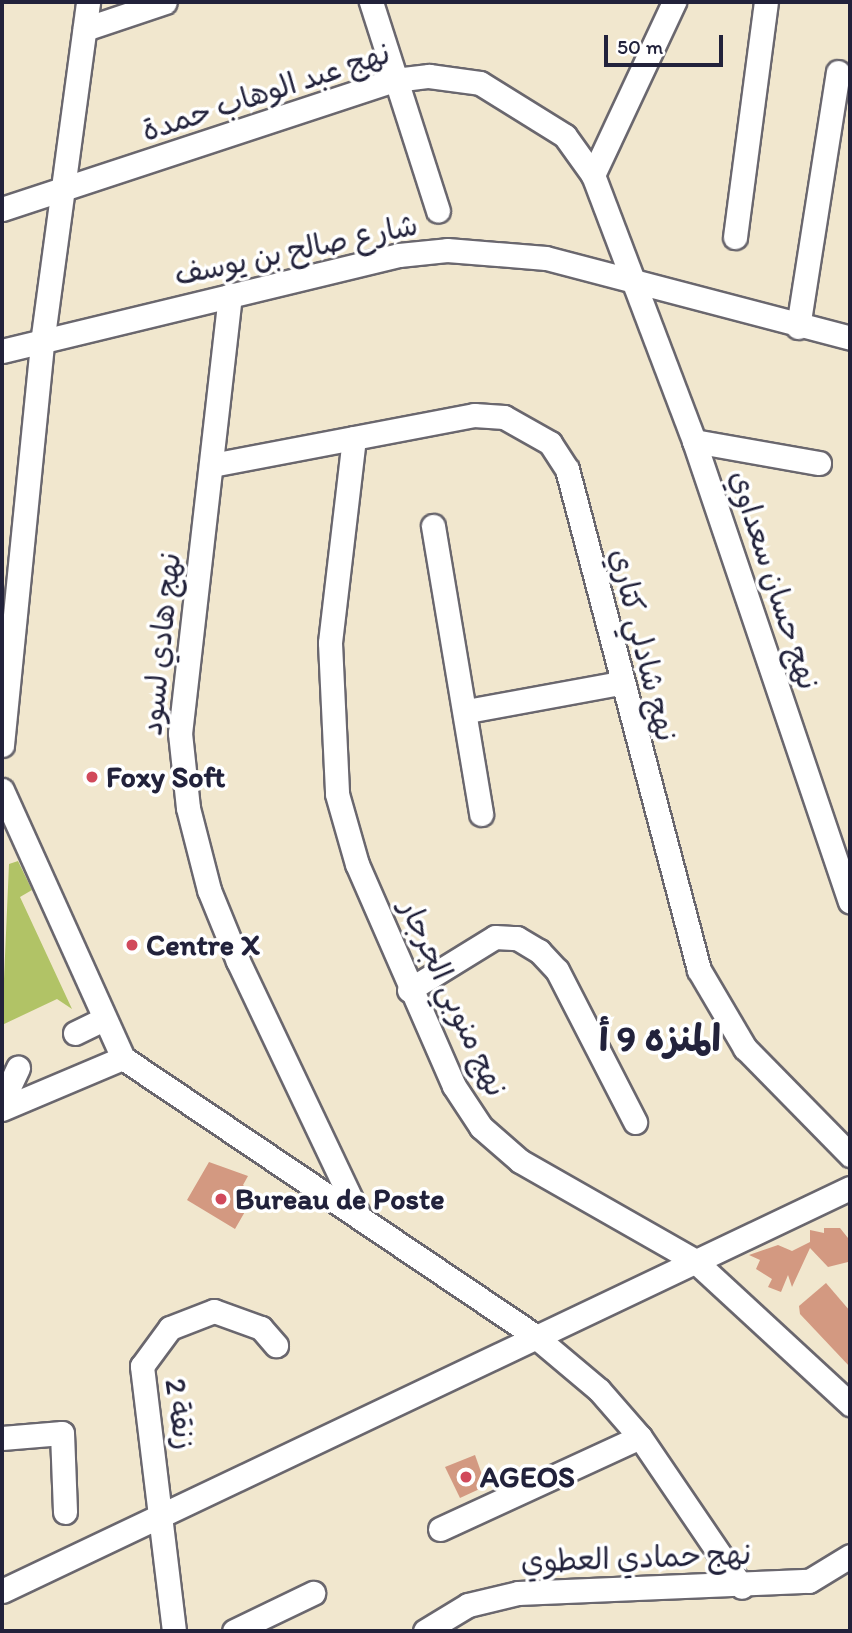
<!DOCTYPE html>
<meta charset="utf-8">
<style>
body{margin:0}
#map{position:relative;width:852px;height:1633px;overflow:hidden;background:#f1e7ce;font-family:Itim,"Playpen Sans Arabic",sans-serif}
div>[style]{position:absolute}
.green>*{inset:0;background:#b1c366}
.building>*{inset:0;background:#d39981}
.roads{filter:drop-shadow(2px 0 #6a676e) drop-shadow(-2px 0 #6a676e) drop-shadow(0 2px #6a676e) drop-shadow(0 -2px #6a676e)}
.minor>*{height:23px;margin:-11.5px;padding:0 11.5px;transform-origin:11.5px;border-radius:11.5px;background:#fff}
.dots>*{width:19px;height:19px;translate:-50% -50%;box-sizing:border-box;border:4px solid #fff;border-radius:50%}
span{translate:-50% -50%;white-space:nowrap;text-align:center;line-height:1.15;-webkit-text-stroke:7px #fff;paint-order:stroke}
.street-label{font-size:30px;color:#22223b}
.poi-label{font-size:30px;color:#22223b;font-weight:700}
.left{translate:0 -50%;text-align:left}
.district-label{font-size:37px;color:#22223b;font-weight:700}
.frame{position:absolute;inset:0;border:4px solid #22223b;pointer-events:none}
.scale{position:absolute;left:604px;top:35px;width:119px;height:32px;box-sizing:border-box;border:4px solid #22223b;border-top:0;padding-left:9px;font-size:21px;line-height:24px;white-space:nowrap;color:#22223b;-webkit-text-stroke:5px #fff;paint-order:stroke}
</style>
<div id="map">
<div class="green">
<div style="clip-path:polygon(18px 861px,32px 890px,20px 897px,72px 1009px,57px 999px,2px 1025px,9px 864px)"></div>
</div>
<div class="building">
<div style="clip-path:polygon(209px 1162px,248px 1176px,243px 1185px,254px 1196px,235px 1229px,187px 1200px)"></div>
<div style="clip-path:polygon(824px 1228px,840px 1228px,848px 1238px,848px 1262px,828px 1267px,810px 1248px,792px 1287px,788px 1275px,781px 1292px,768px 1287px,772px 1279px,756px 1269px,760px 1260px,749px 1255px,778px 1245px,792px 1251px,810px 1242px,810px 1230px,824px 1233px)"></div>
<div style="clip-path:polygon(826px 1283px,850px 1311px,850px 1367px,800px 1314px,799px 1306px)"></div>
<div style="clip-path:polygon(475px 1455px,486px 1486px,460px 1498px,445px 1467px)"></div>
</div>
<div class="roads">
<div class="minor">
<div style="left:371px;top:2px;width:219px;rotate:72.2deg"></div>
<div style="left:85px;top:29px;width:84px;rotate:-18.6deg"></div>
<div style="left:593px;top:175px;width:191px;rotate:-64.9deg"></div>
<div style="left:2px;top:209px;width:414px;rotate:-18.2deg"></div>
<div style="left:395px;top:80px;width:34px;rotate:-7deg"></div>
<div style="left:429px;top:76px;width:51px;rotate:7.8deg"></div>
<div style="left:480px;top:83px;width:100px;rotate:31.9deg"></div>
<div style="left:565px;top:136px;width:48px;rotate:54.3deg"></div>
<div style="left:593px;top:175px;width:285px;rotate:69.2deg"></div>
<div style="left:694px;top:441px;width:486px;rotate:71.3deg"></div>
<div style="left:735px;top:237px;width:237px;rotate:-82.5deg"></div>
<div style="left:230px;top:295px;width:441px;rotate:96.5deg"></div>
<div style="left:180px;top:733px;width:75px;rotate:83.9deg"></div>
<div style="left:188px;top:808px;width:85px;rotate:75.6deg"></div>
<div style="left:209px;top:890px;width:77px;rotate:67.8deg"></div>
<div style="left:238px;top:961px;width:282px;rotate:64.6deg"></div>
<div style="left:798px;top:327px;width:258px;rotate:-81.1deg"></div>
<div style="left:2px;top:351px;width:408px;rotate:-13.6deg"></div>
<div style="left:399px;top:255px;width:48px;rotate:-5.9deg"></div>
<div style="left:447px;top:250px;width:99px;rotate:4.6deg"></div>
<div style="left:546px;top:258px;width:314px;rotate:14.7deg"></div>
<div style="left:354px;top:438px;width:206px;rotate:96.7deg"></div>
<div style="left:330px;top:643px;width:151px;rotate:87.3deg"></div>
<div style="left:337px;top:794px;width:73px;rotate:74.1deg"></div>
<div style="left:357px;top:864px;width:242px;rotate:66.4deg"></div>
<div style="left:454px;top:1086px;width:49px;rotate:56.6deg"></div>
<div style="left:481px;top:1127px;width:52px;rotate:41.1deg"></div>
<div style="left:520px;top:1161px;width:202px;rotate:29.7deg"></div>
<div style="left:695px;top:1261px;width:211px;rotate:42.7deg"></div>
<div style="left:694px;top:441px;width:127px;rotate:10deg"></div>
<div style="left:212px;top:465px;width:267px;rotate:-10.8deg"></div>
<div style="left:474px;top:415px;width:30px;rotate:4deg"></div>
<div style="left:504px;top:417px;width:53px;rotate:29.5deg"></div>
<div style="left:550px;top:443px;width:31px;rotate:57deg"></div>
<div style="left:567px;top:469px;width:518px;rotate:75.24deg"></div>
<div style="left:699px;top:970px;width:91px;rotate:59.5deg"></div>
<div style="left:745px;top:1048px;width:150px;rotate:45.5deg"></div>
<div style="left:433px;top:526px;width:292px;rotate:80.5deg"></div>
<div style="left:467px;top:711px;width:155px;rotate:-10.4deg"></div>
<div style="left:2px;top:745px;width:404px;rotate:-84.3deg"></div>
<div style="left:42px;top:343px;width:344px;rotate:-82.3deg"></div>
<div style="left:2px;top:790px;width:294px;rotate:65.7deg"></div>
<div style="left:123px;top:1058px;width:498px;rotate:34deg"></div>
<div style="left:536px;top:1337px;width:82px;rotate:40.1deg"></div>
<div style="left:599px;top:1390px;width:62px;rotate:48.9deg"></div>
<div style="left:640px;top:1437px;width:181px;rotate:55.8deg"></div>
<div style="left:409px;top:990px;width:101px;rotate:-31.6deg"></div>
<div style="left:495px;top:937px;width:22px;rotate:3deg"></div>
<div style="left:517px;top:938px;width:26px;rotate:31deg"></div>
<div style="left:539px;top:951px;width:26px;rotate:47deg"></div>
<div style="left:557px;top:970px;width:171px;rotate:62.8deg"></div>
<div style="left:75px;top:1033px;width:32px;rotate:-26deg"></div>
<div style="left:2px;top:1102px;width:38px;rotate:-65deg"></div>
<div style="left:2px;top:1109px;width:131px;rotate:-22.9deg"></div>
<div style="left:2px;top:1438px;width:60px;rotate:-4.8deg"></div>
<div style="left:62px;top:1433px;width:79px;rotate:87.8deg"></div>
<div style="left:440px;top:1529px;width:220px;rotate:-24.7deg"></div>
<div style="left:2px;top:1591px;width:939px;rotate:-25.42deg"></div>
<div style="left:174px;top:1631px;width:267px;rotate:-96.9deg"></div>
<div style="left:142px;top:1366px;width:47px;rotate:-53.6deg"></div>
<div style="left:170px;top:1328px;width:47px;rotate:-21.1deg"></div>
<div style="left:214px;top:1311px;width:50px;rotate:19.9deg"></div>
<div style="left:261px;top:1328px;width:23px;rotate:49deg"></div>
<div style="left:234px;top:1631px;width:88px;rotate:-25.7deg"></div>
<div style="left:425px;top:1631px;width:50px;rotate:-31.2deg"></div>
<div style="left:468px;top:1605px;width:51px;rotate:-13.5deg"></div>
<div style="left:518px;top:1593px;width:291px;rotate:-2.4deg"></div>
<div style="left:809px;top:1581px;width:48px;rotate:-31.4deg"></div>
</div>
</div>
<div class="dots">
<div style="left:92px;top:777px;background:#d1495b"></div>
<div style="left:132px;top:945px;background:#d1495b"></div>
<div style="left:221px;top:1199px;background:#d1495b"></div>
<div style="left:466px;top:1477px;background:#d1495b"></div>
</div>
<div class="street-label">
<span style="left:266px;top:92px;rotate:-18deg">نهج عبد الوهاب حمدة</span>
<span style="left:296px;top:250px;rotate:-12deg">شارع صالح بن يوسف</span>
<span style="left:774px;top:580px;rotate:72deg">نهج حسان سعداوي</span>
<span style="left:161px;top:644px;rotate:-84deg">نهج هادي لسود</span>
<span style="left:643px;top:645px;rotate:76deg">نهج شادلي كتاري</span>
<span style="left:453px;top:998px;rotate:65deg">نهج منوبي الجرجار</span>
<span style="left:180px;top:1414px;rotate:82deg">زنقة 2</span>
<span style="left:636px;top:1558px;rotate:-2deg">نهج حمادي العطوي</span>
</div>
<div class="poi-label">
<span class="left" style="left:106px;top:777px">Foxy Soft</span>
<span class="left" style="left:146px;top:945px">Centre X</span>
<span class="left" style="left:235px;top:1199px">Bureau de Poste</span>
<span class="left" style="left:480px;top:1477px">AGEOS</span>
</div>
<div class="district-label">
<span style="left:660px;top:1038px">المنزه 9 أ</span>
</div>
<div class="frame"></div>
<div class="scale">50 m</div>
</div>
